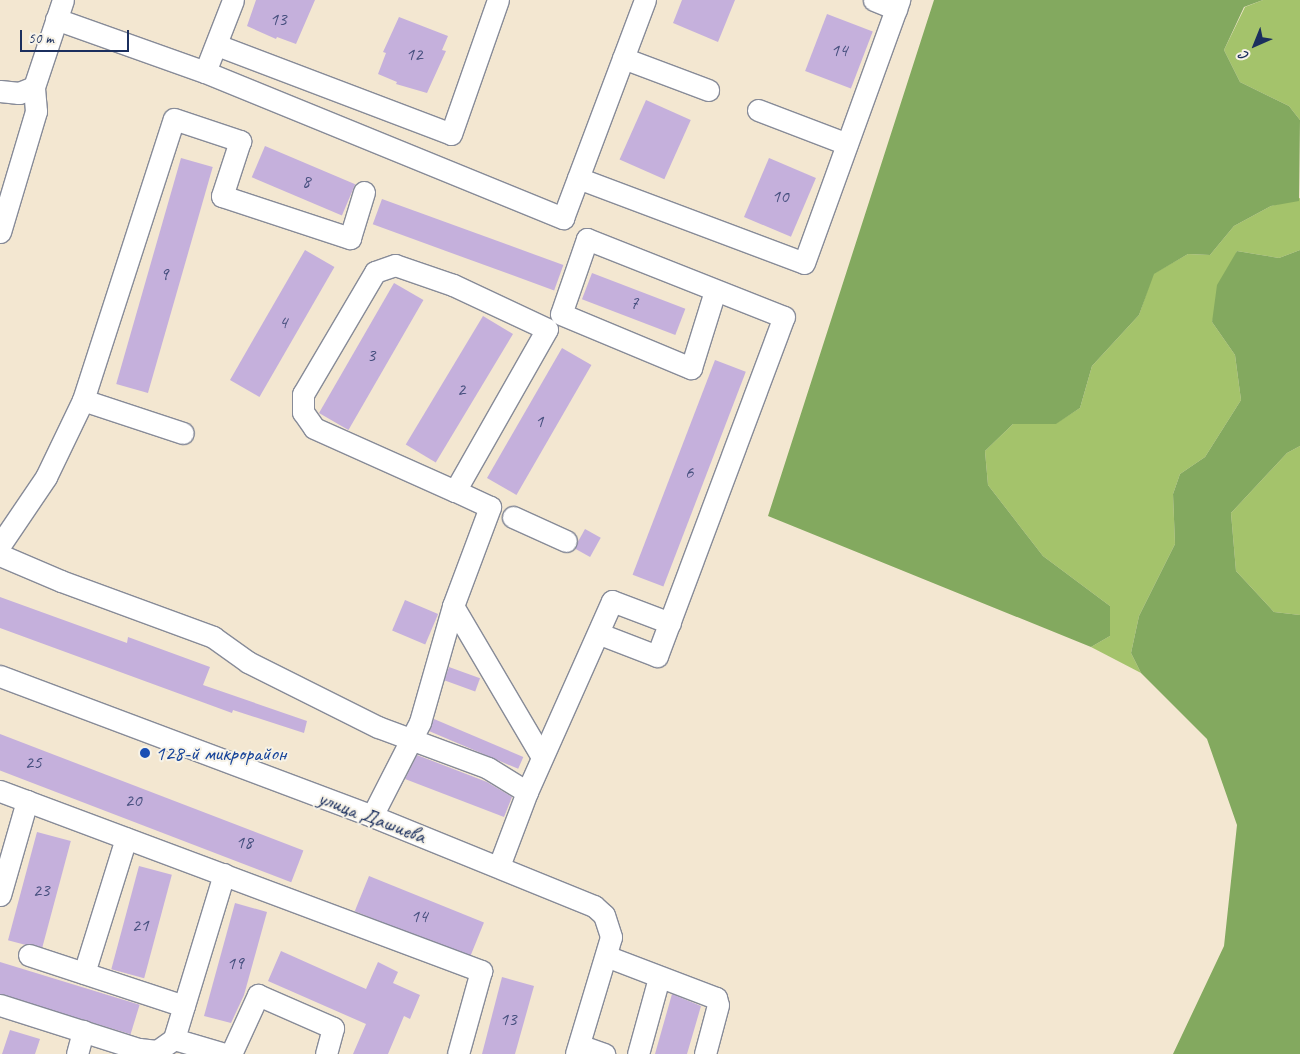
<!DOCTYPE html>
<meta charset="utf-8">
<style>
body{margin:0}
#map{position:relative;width:1300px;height:1054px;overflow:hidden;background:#f3e7d1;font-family:Caveat,sans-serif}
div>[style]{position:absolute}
.green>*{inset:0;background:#a4c36b}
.forest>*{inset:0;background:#83a95f}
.building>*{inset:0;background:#c5b0dc;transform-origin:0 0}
.roads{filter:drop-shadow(1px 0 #878b98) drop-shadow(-1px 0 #878b98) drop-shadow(0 1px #878b98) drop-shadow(0 -1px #878b98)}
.minor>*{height:21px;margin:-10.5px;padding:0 10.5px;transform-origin:10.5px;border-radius:10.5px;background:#fff}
.dots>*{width:14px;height:14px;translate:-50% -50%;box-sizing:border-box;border:2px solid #f7f3e8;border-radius:50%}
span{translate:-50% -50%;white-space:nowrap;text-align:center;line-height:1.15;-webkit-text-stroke:4px #f7f3e8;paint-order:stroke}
.number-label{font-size:19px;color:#464f7e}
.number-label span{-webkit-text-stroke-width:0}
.transit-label{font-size:21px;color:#164399}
.left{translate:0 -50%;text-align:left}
.street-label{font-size:21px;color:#1b2f5e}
.north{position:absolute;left:1230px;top:20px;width:50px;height:50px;-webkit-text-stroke:4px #f7f3e8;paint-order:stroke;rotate:224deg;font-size:14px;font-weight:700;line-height:20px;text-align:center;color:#1b2f5e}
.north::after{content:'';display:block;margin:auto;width:18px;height:22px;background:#1b2f5e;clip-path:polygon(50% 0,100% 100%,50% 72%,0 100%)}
.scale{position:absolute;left:20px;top:30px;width:109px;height:22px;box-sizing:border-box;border:2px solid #1b2f5e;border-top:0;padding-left:6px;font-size:15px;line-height:18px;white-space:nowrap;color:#1b2f5e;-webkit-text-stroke:4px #f7f3e8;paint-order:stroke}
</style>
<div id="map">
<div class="green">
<div style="clip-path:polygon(1263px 0,1300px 0,1300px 120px,1289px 106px,1240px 82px,1224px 50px,1245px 7px)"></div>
<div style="clip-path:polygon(1300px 198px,1300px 250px,1279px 258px,1237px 251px,1212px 322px,1235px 355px,1241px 400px,1205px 457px,1180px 474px,1173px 494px,1175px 544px,1139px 616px,1131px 653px,1141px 673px,1091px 647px,1110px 636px,1110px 606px,1043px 556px,988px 485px,985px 451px,1013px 424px,1055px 424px,1080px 408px,1092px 366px,1139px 315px,1153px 274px,1188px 254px,1210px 255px,1234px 226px,1271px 206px)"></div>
<div style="clip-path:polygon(1300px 446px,1300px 615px,1274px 612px,1236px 571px,1231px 513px,1287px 453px)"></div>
</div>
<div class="forest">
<div style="clip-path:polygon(934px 0,1263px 0,1244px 7px,1224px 50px,1240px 82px,1289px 106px,1300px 120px,1299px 201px,1271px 206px,1234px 226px,1210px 255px,1188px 254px,1154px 274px,1139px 315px,1092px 366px,1080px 408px,1056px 424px,1013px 424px,985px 451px,988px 485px,1043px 556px,1110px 606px,1110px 636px,1091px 647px,768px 516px)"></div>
<div style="clip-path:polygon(1300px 250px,1300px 446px,1287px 453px,1231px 513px,1236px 571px,1274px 612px,1300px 615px,1300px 1054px,1173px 1054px,1224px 946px,1237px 825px,1207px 739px,1141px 673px,1131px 653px,1139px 616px,1175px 544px,1173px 494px,1180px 474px,1205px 457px,1241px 400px,1235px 355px,1212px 322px,1217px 285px,1237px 251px,1279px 258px)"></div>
</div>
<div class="building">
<div style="clip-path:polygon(256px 0,315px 0,296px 44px,277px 37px,276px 39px,247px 26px)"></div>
<div style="clip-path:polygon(682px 0,735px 0,718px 42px,673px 23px)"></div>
<div style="left:827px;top:14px;width:49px;height:61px;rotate:21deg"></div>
<div style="clip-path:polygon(399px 17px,448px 36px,442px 50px,446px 51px,427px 93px,396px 84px,397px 82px,378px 74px,386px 53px,383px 52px)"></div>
<div style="left:646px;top:100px;width:49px;height:65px;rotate:24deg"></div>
<div style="left:265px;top:146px;width:98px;height:34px;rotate:23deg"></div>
<div style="left:181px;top:158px;width:33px;height:235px;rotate:16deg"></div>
<div style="left:769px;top:158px;width:51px;height:64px;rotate:23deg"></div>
<div style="left:382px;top:199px;width:193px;height:27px;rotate:20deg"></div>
<div style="left:305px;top:250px;width:34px;height:150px;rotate:30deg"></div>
<div style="left:592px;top:273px;width:100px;height:28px;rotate:21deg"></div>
<div style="left:394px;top:283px;width:34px;height:150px;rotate:30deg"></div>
<div style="left:483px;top:316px;width:35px;height:150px;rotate:31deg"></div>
<div style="left:562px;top:348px;width:34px;height:150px;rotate:30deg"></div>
<div style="left:715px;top:360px;width:33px;height:230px;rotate:21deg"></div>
<div style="left:585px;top:529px;width:18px;height:22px;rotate:29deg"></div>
<div style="clip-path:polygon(0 597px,127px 643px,128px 637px,210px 667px,203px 685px,307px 721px,304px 733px,233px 710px,232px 713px,0 628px)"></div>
<div style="left:405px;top:600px;width:36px;height:33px;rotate:23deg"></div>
<div style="left:449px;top:667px;width:33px;height:14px;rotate:20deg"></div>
<div style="left:434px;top:719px;width:97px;height:13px;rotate:23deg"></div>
<div style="left:0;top:734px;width:325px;height:34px;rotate:21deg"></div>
<div style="clip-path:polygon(417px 755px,487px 782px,512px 797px,504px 817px,405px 779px)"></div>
<div style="left:37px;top:832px;width:35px;height:112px;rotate:15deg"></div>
<div style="left:139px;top:866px;width:34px;height:107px;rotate:15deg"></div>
<div style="left:369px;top:876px;width:124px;height:38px;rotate:22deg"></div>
<div style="clip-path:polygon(235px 903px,267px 912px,244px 995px,231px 1023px,204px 1016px)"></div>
<div style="clip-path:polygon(281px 951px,366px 989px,378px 962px,398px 972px,393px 983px,420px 995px,410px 1019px,404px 1016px,388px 1054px,353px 1054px,366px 1024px,268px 981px)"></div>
<div style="left:0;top:962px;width:146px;height:31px;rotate:17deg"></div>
<div style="clip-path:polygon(502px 977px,534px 986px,515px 1054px,482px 1054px)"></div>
<div style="clip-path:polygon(672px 994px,701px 1006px,687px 1054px,655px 1054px)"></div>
<div style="clip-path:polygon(10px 1030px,40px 1039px,35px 1054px,2px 1054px)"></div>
</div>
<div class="roads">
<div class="minor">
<div style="left:874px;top:0;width:24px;rotate:22deg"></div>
<div style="left:56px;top:19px;width:158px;rotate:19.6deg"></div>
<div style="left:205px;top:72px;width:77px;rotate:-68.7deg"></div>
<div style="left:217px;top:45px;width:250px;rotate:20.8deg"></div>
<div style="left:451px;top:134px;width:142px;rotate:-70.7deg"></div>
<div style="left:623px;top:58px;width:91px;rotate:20.6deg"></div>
<div style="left:205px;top:72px;width:387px;rotate:22.2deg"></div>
<div style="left:563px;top:218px;width:233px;rotate:-69.4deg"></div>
<div style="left:0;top:91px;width:19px;rotate:6deg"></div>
<div style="left:19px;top:93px;width:16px;rotate:-22deg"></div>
<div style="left:758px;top:110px;width:95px;rotate:20.9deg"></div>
<div style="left:578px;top:178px;width:241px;rotate:20.6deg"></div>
<div style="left:804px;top:263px;width:280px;rotate:-70.1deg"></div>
<div style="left:0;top:232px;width:126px;rotate:-73.4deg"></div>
<div style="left:36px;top:111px;width:24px;rotate:-95deg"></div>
<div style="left:34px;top:87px;width:92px;rotate:-71.6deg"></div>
<div style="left:83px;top:400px;width:105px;rotate:18.3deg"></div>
<div style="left:513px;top:517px;width:58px;rotate:24.4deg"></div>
<div style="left:0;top:545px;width:82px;rotate:-55.9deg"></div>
<div style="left:46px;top:477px;width:85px;rotate:-64.3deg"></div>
<div style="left:83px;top:400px;width:295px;rotate:-72.1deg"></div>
<div style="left:174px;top:119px;width:70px;rotate:18.4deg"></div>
<div style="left:240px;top:141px;width:58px;rotate:108.1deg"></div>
<div style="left:222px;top:196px;width:135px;rotate:18.2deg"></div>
<div style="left:350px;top:238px;width:48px;rotate:-73.1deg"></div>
<div style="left:0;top:555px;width:66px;rotate:23.1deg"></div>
<div style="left:61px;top:581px;width:162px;rotate:20.2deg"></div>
<div style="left:213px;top:637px;width:43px;rotate:35.5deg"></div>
<div style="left:248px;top:662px;width:145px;rotate:26.6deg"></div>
<div style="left:378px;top:727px;width:117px;rotate:20.4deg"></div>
<div style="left:488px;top:768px;width:46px;rotate:31.6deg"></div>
<div style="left:453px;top:606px;width:175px;rotate:59.5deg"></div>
<div style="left:600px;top:634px;width:61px;rotate:21.1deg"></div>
<div style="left:657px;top:656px;width:362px;rotate:-69.5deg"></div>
<div style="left:784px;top:317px;width:212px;rotate:-158.4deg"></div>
<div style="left:587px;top:239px;width:79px;rotate:109.1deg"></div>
<div style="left:561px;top:314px;width:141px;rotate:22.6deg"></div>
<div style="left:691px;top:368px;width:81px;rotate:-72.7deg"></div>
<div style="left:0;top:676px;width:397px;rotate:20.6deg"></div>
<div style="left:372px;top:816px;width:240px;rotate:22.1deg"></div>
<div style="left:594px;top:906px;width:13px;rotate:42deg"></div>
<div style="left:604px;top:915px;width:23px;rotate:72deg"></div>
<div style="left:611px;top:937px;width:122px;rotate:106.7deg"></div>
<div style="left:0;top:791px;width:514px;rotate:20.52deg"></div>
<div style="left:481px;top:971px;width:86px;rotate:105.5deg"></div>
<div style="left:372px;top:816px;width:106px;rotate:-62.9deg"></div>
<div style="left:420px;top:722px;width:121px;rotate:-74.1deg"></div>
<div style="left:453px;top:606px;width:106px;rotate:-69.5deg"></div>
<div style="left:490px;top:507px;width:38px;rotate:-155deg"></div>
<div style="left:455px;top:491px;width:186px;rotate:-60.4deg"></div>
<div style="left:547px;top:329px;width:104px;rotate:-154.9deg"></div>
<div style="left:453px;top:285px;width:61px;rotate:-161deg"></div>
<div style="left:395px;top:265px;width:21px;rotate:161deg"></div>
<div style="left:375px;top:272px;width:142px;rotate:120.5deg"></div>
<div style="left:303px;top:394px;width:18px;rotate:90deg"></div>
<div style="left:303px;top:412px;width:19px;rotate:55deg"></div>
<div style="left:314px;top:428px;width:154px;rotate:24.1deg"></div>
<div style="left:499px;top:866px;width:79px;rotate:-69.3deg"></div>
<div style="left:527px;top:792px;width:209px;rotate:-66deg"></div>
<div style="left:612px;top:601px;width:62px;rotate:20.8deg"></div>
<div style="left:224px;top:874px;width:172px;rotate:106.9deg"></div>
<div style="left:174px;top:1039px;width:53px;rotate:16.4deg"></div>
<div style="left:0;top:895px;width:98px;rotate:-74deg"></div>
<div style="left:29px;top:955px;width:163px;rotate:18.2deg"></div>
<div style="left:606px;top:956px;width:118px;rotate:20.9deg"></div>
<div style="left:716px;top:998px;width:7px;rotate:74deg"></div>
<div style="left:718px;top:1005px;width:51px;rotate:104.9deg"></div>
<div style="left:84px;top:973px;width:141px;rotate:-72.7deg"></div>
<div style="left:0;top:1005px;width:146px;rotate:17.6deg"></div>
<div style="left:139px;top:1049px;width:18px;rotate:6deg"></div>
<div style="left:157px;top:1051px;width:21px;rotate:-35deg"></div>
<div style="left:579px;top:1045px;width:27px;rotate:20deg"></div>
<div style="left:77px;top:1054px;width:24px;rotate:-75deg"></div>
<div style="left:231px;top:1054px;width:65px;rotate:-65.4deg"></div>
<div style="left:258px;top:995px;width:82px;rotate:23.7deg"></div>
<div style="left:333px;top:1028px;width:27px;rotate:105deg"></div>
<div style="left:638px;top:1054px;width:79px;rotate:-74.6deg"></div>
</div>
</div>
<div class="dots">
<div style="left:145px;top:753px;background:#1a4fb4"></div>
</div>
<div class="number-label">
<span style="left:278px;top:20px">13</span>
<span style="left:839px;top:51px">14</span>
<span style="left:414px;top:55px">12</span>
<span style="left:306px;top:182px">8</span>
<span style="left:780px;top:197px">10</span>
<span style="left:164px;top:275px">9</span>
<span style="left:634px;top:304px">7</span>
<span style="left:283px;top:323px">4</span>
<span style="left:371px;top:356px">3</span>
<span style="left:461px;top:390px">2</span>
<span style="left:539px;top:422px">1</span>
<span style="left:689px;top:473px">6</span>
<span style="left:33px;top:763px">25</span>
<span style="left:133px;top:801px">20</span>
<span style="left:244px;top:843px">18</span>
<span style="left:41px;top:891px">23</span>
<span style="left:419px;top:917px">14</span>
<span style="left:140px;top:926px">21</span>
<span style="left:235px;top:964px">19</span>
<span style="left:508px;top:1020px">13</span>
</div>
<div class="transit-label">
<span class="left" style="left:155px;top:753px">128-й микрорайон</span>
</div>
<div class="street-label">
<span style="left:372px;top:817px;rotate:21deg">улица Дашиева</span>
</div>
<div class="north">С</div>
<div class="scale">50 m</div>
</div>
